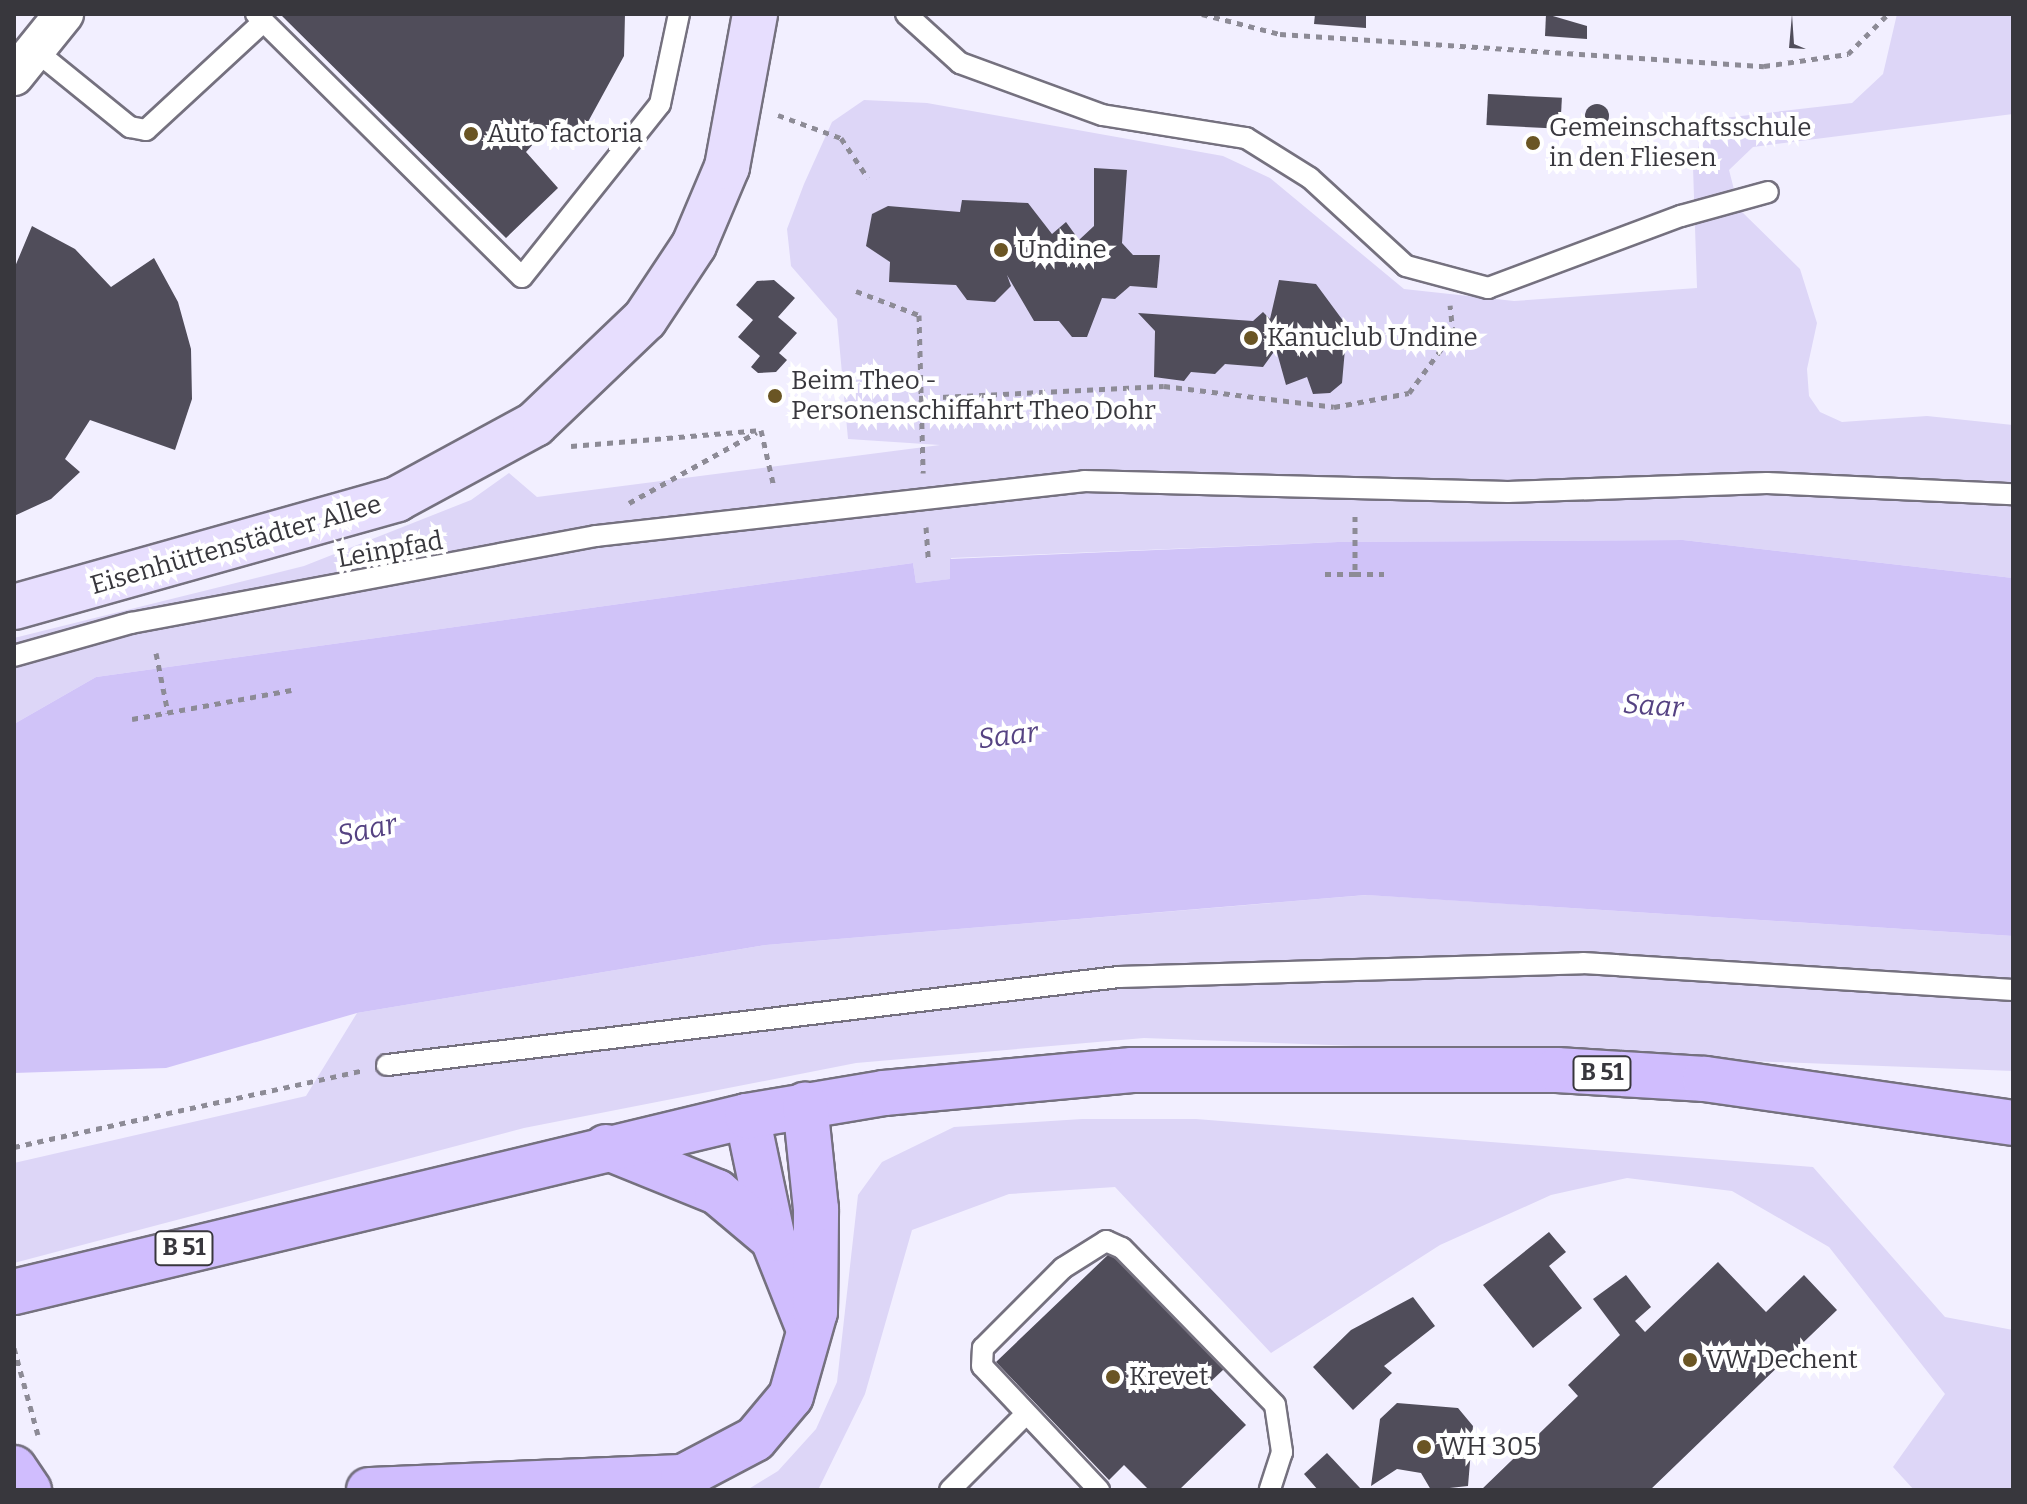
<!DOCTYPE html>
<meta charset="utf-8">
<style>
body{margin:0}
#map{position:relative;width:2027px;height:1504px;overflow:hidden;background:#f2efff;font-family:Bitter,serif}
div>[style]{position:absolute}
.green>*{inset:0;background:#ddd6f7}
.water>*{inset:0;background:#d0c3f8}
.building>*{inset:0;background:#504d5a;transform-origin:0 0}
.round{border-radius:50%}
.path>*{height:5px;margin-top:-2.5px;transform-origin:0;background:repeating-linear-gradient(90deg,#8d8b96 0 6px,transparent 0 12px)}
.roads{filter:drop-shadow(2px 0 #75717f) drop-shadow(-2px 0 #75717f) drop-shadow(0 2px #75717f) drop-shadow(0 -2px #75717f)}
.lane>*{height:20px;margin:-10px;padding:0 10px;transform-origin:10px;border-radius:10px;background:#fff}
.street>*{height:38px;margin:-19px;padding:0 19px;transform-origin:19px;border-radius:19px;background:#fff}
.secondary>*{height:44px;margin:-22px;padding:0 22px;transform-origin:22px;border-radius:22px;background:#e7defe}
.primary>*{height:44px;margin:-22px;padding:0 22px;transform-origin:22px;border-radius:22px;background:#d0bdfe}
.dots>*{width:22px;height:22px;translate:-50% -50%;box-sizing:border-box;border:4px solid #fff;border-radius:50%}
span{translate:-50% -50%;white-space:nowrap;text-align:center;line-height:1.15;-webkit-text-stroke:8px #fff;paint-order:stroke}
.shield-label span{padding:2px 6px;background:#fff;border:2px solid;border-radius:6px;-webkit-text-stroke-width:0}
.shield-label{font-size:24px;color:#38373d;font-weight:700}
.poi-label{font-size:26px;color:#38373d}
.left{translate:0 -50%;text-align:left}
.street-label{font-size:26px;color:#38373d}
.water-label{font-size:28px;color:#554282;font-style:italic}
.frame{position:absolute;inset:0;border:16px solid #38373d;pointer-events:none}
</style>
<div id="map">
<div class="green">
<div style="clip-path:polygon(1897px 14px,2013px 14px,2013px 114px,1753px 147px,1729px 170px,1739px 209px,1800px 269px,1817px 323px,1807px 369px,1809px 396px,1820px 412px,1842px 422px,1927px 416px,2013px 425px,2013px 578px,1683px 540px,1338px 542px,951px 558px,951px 579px,916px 583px,913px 563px,96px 677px,14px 724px,14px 638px,304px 566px,471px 500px,509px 473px,537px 497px,940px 445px,848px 439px,837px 319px,791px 266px,787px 229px,804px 184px,832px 122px,864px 100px,927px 103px,1223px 156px,1270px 178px,1404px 289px,1514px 301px,1697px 288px,1693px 167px,1706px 120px,1852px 103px,1883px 74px)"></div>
<div style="clip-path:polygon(1367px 895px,2013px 936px,2013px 1071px,1144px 1038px,856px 1063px,524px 1128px,14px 1263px,14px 1163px,306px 1096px,357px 1013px,766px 945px)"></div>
<div style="clip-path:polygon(1082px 1119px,1196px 1119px,1813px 1167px,1945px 1317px,2013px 1330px,2013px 1490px,1914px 1490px,1893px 1467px,1945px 1394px,1829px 1247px,1732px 1191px,1627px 1178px,1551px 1195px,1440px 1245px,1271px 1353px,1115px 1187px,1009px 1194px,912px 1230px,865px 1394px,818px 1490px,747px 1490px,778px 1471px,816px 1429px,837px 1382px,858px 1195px,882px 1162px,954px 1127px)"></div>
</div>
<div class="water">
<div style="clip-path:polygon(1683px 540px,2013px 578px,2013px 936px,1366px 895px,766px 945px,357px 1013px,166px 1068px,14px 1073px,14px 724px,96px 677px,913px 563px,916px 583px,950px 579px,950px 559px,1338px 542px)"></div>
</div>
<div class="building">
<div style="clip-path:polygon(280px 14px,625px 14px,624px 56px,577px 142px,550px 125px,526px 152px,558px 188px,506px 238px)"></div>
<div style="clip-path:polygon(1315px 14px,1366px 14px,1366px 28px,1314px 24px)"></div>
<div style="clip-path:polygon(1546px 14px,1587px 26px,1587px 39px,1545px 36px)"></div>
<div style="clip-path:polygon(1792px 14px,1794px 44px,1806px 49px,1789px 48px)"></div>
<div style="left:1488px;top:94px;width:74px;height:31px;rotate:3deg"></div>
<div class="round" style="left:1585px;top:104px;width:24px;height:24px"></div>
<div style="clip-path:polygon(1094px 168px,1127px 170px,1122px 243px,1133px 255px,1160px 255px,1157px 288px,1130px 286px,1115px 299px,1102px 298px,1087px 337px,1072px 337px,1059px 321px,1034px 321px,1007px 275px,1011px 286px,995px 302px,967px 300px,956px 285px,889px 282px,890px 262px,866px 246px,872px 214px,888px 206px,960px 212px,962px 200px,1028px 203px,1052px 234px,1066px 222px,1079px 240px,1094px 226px)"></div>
<div style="clip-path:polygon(32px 226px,75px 249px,111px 287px,154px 258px,178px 302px,191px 349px,192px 399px,175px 450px,90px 420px,65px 459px,80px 472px,51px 499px,14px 516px,14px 269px)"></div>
<div style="clip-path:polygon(774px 280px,795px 298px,778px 317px,797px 333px,779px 353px,787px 360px,776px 372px,758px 373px,751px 367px,760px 356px,738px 337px,753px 320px,736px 305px,757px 281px)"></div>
<div style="clip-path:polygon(1279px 280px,1316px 284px,1347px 326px,1342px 383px,1330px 393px,1313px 394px,1307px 377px,1286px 385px,1276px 349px,1263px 367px,1225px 364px,1215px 374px,1191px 372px,1184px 381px,1154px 377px,1155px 331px,1138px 313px,1253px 321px,1263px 312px,1270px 319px)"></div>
<div style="clip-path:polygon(1549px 1232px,1566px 1252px,1549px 1266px,1582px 1308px,1533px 1348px,1483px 1285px)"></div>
<div style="clip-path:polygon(1111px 1252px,1224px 1369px,1207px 1385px,1246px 1425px,1179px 1490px,1149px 1490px,1124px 1465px,1109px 1480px,996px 1362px)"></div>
<div style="clip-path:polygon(1718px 1262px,1766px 1312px,1804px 1275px,1837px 1310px,1650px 1490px,1481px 1490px,1578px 1396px,1568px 1385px,1620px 1335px,1593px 1299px,1626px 1275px,1651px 1307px,1635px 1321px,1645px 1332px)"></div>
<div style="clip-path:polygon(1413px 1297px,1435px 1326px,1384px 1366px,1392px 1373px,1353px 1410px,1313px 1367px,1351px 1330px)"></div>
<div style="clip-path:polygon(1397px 1403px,1458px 1408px,1473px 1426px,1468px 1486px,1431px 1490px,1421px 1473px,1397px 1469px,1371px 1486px,1380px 1419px)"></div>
<div style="clip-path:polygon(1327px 1453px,1360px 1488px,1358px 1490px,1318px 1490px,1304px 1474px)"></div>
</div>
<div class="path">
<div style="left:1202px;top:14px;width:81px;rotate:14.4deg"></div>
<div style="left:1280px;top:34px;width:485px;rotate:3.8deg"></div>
<div style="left:1764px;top:66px;width:85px;rotate:-8.1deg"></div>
<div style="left:1848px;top:54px;width:57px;rotate:-45deg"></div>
<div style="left:778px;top:115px;width:67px;rotate:20.1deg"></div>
<div style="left:841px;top:138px;width:48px;rotate:56deg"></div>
<div style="left:856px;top:291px;width:67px;rotate:20.9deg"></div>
<div style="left:919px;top:315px;width:158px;rotate:88.5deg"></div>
<div style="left:919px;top:398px;width:245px;rotate:-2.8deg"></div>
<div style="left:1164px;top:386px;width:171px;rotate:7deg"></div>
<div style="left:1334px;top:407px;width:76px;rotate:-10.6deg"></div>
<div style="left:1409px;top:393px;width:74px;rotate:-53.7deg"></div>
<div style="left:1453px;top:333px;width:28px;rotate:-96deg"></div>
<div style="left:761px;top:430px;width:58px;rotate:77.2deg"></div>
<div style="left:571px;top:446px;width:191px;rotate:-4.8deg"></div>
<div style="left:629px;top:503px;width:146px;rotate:-29deg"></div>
<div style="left:1355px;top:516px;width:58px;rotate:90deg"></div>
<div style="left:1355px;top:574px;width:29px"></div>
<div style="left:926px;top:527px;width:31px;rotate:86deg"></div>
<div style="left:1325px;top:574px;width:30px"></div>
<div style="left:156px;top:653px;width:61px;rotate:78.7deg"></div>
<div style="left:132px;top:719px;width:162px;rotate:-10.3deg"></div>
<div style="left:14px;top:1147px;width:357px;rotate:-12.4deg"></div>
<div style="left:14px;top:1348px;width:90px;rotate:74.6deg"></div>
</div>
<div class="roads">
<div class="lane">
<div style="left:256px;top:14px;width:374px;rotate:44.7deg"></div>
<div style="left:522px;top:277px;width:221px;rotate:-51.4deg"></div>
<div style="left:660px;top:104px;width:92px;rotate:-78.1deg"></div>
<div style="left:906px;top:14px;width:73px;rotate:42.2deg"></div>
<div style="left:960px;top:63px;width:151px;rotate:20.1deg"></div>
<div style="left:1102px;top:115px;width:146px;rotate:9.1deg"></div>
<div style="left:1246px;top:138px;width:75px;rotate:32deg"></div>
<div style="left:1310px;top:178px;width:130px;rotate:42.5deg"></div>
<div style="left:1406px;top:266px;width:85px;rotate:15deg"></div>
<div style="left:1488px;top:288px;width:206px;rotate:-20.5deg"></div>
<div style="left:1681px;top:216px;width:90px;rotate:-15.4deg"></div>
<div style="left:36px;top:51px;width:121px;rotate:39deg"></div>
<div style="left:130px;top:127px;width:16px;rotate:11deg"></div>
<div style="left:146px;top:130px;width:159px;rotate:-42.7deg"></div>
<div style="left:14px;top:656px;width:122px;rotate:-15.8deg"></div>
<div style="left:131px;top:623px;width:473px;rotate:-10.6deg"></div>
<div style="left:596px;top:536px;width:491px;rotate:-6.4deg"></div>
<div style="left:1084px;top:481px;width:424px;rotate:1.5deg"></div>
<div style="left:1508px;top:492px;width:259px;rotate:-2deg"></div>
<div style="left:1767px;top:483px;width:246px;rotate:2.6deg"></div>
<div style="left:387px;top:1065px;width:737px;rotate:-6.86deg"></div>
<div style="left:1119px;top:977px;width:464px;rotate:-1.7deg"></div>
<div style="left:1583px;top:963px;width:431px;rotate:3.6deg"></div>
<div style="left:950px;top:1490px;width:106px;rotate:-45deg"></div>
<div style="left:1099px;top:1490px;width:170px;rotate:-133.3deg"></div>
<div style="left:982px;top:1366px;width:18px;rotate:-87deg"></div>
<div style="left:983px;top:1348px;width:113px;rotate:-45deg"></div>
<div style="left:1063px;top:1268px;width:51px;rotate:-32.1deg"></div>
<div style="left:1106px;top:1241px;width:17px;rotate:24deg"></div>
<div style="left:1122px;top:1248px;width:219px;rotate:45.7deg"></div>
<div style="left:1275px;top:1405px;width:48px;rotate:81.5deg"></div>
<div style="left:1282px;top:1452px;width:40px;rotate:108deg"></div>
</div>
<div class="street">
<div style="left:14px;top:76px;width:80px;rotate:-51.1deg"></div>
</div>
<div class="secondary">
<div style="left:14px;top:607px;width:398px;rotate:-15.7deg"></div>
<div style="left:397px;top:499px;width:157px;rotate:-28.5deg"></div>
<div style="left:535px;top:424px;width:152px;rotate:-43.7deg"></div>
<div style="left:645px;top:319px;width:89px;rotate:-56.5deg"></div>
<div style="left:694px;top:245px;width:85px;rotate:-67.1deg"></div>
<div style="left:727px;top:167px;width:156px;rotate:-79.6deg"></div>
</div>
<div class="primary">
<div style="left:747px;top:1116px;width:126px;rotate:78.1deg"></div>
<div style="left:773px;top:1239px;width:95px;rotate:68.3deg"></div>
<div style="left:606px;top:1147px;width:120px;rotate:22.1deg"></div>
<div style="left:717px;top:1192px;width:73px;rotate:40deg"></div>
<div style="left:14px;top:1292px;width:754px;rotate:-13.5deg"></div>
<div style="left:747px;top:1116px;width:139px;rotate:-9.5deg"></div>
<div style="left:884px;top:1093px;width:249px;rotate:-5.3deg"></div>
<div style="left:1132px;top:1070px;width:425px"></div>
<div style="left:1557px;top:1070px;width:148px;rotate:3.5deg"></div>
<div style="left:1705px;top:1079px;width:311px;rotate:8.1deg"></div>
<div style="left:14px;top:1468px;width:27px;rotate:56deg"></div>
<div style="left:369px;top:1490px;width:314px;rotate:-2.4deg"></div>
<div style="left:683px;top:1477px;width:81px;rotate:-27.8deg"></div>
<div style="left:755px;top:1439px;width:56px;rotate:-50.1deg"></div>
<div style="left:791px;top:1396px;width:87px;rotate:-74.1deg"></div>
<div style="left:815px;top:1312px;width:103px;rotate:-89.4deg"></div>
<div style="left:816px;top:1209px;width:105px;rotate:-96deg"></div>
</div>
</div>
<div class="dots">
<div style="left:471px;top:134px;background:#6a5524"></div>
<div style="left:1533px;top:143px;background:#6a5524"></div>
<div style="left:1001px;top:250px;background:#6a5524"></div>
<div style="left:1251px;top:338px;background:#6a5524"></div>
<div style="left:775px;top:396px;background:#6a5524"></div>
<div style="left:1690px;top:1360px;background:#6a5524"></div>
<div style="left:1113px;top:1377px;background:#6a5524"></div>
<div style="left:1424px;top:1447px;background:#6a5524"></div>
</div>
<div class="shield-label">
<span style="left:1602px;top:1073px">B 51</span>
<span style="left:184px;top:1248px">B 51</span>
</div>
<div class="poi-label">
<span class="left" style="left:1549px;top:143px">Gemeinschaftsschule<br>in den Fliesen</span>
<span class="left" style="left:487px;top:134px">Auto factoria</span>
<span class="left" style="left:1017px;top:250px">Undine</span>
<span class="left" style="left:1267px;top:338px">Kanuclub Undine</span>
<span class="left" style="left:791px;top:396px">Beim Theo -<br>Personenschiffahrt Theo Dohr</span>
<span class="left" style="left:1706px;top:1360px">VW Dechent</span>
<span class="left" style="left:1129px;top:1377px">Krevet</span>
<span class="left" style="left:1440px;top:1447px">WH 305</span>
</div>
<div class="street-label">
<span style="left:236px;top:545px;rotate:-16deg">Eisenhüttenstädter Allee</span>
<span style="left:390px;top:550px;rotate:-10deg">Leinpfad</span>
</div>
<div class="water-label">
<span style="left:1653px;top:706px;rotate:4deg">Saar</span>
<span style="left:1008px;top:736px;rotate:-7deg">Saar</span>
<span style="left:367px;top:830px;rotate:-12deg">Saar</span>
</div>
<div class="frame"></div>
</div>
